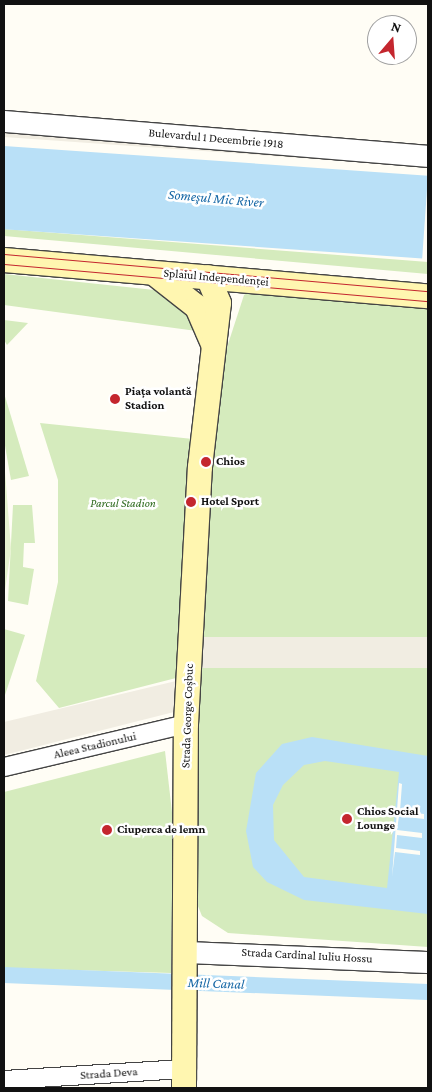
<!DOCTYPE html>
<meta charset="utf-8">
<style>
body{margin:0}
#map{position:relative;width:432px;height:1092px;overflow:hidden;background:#fffdf5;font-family:"Crimson Pro",serif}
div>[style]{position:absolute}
.green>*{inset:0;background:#d5ebbd}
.pitch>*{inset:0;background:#e6f2cf}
.plaza>*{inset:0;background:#f1ede2;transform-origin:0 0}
.water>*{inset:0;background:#b9e0f7;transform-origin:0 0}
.pier>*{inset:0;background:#fffdf5}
.canal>*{height:16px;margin:-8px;padding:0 8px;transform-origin:8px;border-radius:8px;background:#b9e0f7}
.roads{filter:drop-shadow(1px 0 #444) drop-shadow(-1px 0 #444) drop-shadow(0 1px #444) drop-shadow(0 -1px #444)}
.minor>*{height:18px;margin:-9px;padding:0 9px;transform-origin:9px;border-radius:9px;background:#fff}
.tertiary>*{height:21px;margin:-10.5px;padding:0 10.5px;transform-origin:10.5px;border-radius:10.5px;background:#fff}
.secondary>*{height:24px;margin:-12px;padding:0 12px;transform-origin:12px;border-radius:12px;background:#fff6b0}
.tram>*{height:1px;margin:-0.5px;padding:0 0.5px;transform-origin:0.5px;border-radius:0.5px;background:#c4262e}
.dots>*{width:14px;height:14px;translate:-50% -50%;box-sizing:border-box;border:2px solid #fff;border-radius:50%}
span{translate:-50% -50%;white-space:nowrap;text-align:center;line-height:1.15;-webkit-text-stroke:5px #fff;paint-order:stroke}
.street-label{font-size:12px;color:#111}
.poi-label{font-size:12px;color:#111;font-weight:700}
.left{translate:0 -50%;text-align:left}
.park-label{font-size:12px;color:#2f6b1f;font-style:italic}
.water-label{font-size:14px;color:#1768a6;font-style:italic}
.frame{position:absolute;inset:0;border:5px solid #111;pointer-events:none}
.north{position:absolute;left:367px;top:15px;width:50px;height:50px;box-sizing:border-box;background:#fff;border:1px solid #a0a0a0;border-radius:50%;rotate:18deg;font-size:14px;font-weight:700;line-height:20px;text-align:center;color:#111}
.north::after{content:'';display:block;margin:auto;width:18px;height:22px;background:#c4262e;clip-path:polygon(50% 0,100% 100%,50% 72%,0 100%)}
</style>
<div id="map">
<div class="green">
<div style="clip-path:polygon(4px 229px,428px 262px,428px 274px,4px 236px)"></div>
<div style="clip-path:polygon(4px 274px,164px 291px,177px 299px,204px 332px,4px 305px)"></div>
<div style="clip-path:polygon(251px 291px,428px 303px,428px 947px,228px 933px,202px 916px,191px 889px,212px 420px,217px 378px,244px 295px)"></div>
<div style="clip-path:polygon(4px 320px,28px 323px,7px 345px,4px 340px)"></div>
<div style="clip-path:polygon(4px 393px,29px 476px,11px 480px,4px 440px)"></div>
<div style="clip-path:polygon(40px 423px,193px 439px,176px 678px,59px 708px,36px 681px,58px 582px,58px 480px)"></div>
<div style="clip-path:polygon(13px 505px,32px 505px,35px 543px,24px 543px,23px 567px,34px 569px,28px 605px,8px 601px)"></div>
<div style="clip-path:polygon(4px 629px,25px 635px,4px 698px)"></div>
<div style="clip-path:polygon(165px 751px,173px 821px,171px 973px,4px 968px,4px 792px)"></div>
</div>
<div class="pitch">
<div style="clip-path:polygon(4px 458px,11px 549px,4px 597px)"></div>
</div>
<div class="plaza">
<div style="clip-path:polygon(4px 121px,428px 156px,428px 167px,4px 137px)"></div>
<div style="left:428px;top:637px;width:31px;height:227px;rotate:90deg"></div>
<div style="clip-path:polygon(176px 681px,174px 712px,4px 755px,4px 722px)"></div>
</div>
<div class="water">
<div style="left:4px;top:146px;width:425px;height:83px;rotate:4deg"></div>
<div style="clip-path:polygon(evenodd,312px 737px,428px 756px,428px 914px,304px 900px,267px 882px,253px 867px,246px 831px,256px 773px,282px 744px,312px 737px,325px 761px,399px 772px,387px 888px,304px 877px,274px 840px,273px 805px,283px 785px,304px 765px,325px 761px)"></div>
</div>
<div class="pier">
<div style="clip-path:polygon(399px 783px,402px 784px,400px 811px,424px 814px,424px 819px,399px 816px,397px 830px,422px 833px,422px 838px,397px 835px,396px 848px,420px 851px,420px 855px,395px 852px,392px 877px)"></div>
</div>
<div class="canal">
<div style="left:4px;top:975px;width:424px;rotate:2.3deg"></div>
</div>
<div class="roads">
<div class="minor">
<div style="left:4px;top:767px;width:187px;rotate:-13.3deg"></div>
<div style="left:4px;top:1080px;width:180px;rotate:-3.5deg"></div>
</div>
<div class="tertiary">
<div style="left:4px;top:121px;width:425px;rotate:4.7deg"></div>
<div style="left:185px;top:952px;width:243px;rotate:2.4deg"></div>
</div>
<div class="secondary">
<div style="left:4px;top:260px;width:426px;rotate:4.9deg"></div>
<div style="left:155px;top:274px;width:53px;rotate:38.2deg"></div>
<div style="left:197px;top:307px;width:40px;rotate:66.6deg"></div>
<div style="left:184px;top:1088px;width:364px;rotate:-89.7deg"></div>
<div style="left:186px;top:724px;width:257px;rotate:-86.9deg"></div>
<div style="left:200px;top:467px;width:165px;rotate:-83.4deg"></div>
<div style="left:219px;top:303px;width:28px;rotate:-113deg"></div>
</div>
</div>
<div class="tram">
<div style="left:4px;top:254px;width:426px;rotate:5deg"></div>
<div style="left:4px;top:264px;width:426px;rotate:5deg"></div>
</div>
<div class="dots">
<div style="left:115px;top:399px;background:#c4262e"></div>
<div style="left:206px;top:462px;background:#c4262e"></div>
<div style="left:191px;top:502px;background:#c4262e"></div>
<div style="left:347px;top:819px;background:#c4262e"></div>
<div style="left:107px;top:830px;background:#c4262e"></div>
</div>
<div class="street-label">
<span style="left:216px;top:139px;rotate:5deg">Bulevardul 1 Decembrie 1918</span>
<span style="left:216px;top:278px;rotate:5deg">Splaiul Independenței</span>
<span style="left:188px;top:716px;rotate:-88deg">Strada George Coșbuc</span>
<span style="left:95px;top:746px;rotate:-13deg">Aleea Stadionului</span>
<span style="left:307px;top:956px;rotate:3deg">Strada Cardinal Iuliu Hossu</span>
<span style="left:109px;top:1074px;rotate:-4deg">Strada Deva</span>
</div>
<div class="poi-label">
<span class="left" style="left:125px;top:399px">Piața volantă<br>Stadion</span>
<span class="left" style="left:216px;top:462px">Chios</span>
<span class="left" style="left:201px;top:502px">Hotel Sport</span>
<span class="left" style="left:357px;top:819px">Chios Social<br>Lounge</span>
<span class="left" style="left:117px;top:830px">Ciuperca de lemn</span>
</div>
<div class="park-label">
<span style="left:123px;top:504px">Parcul Stadion</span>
</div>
<div class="water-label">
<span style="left:216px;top:198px;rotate:5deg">Someşul Mic River</span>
<span style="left:216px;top:983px;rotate:2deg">Mill Canal</span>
</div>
<div class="frame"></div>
<div class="north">N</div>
</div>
